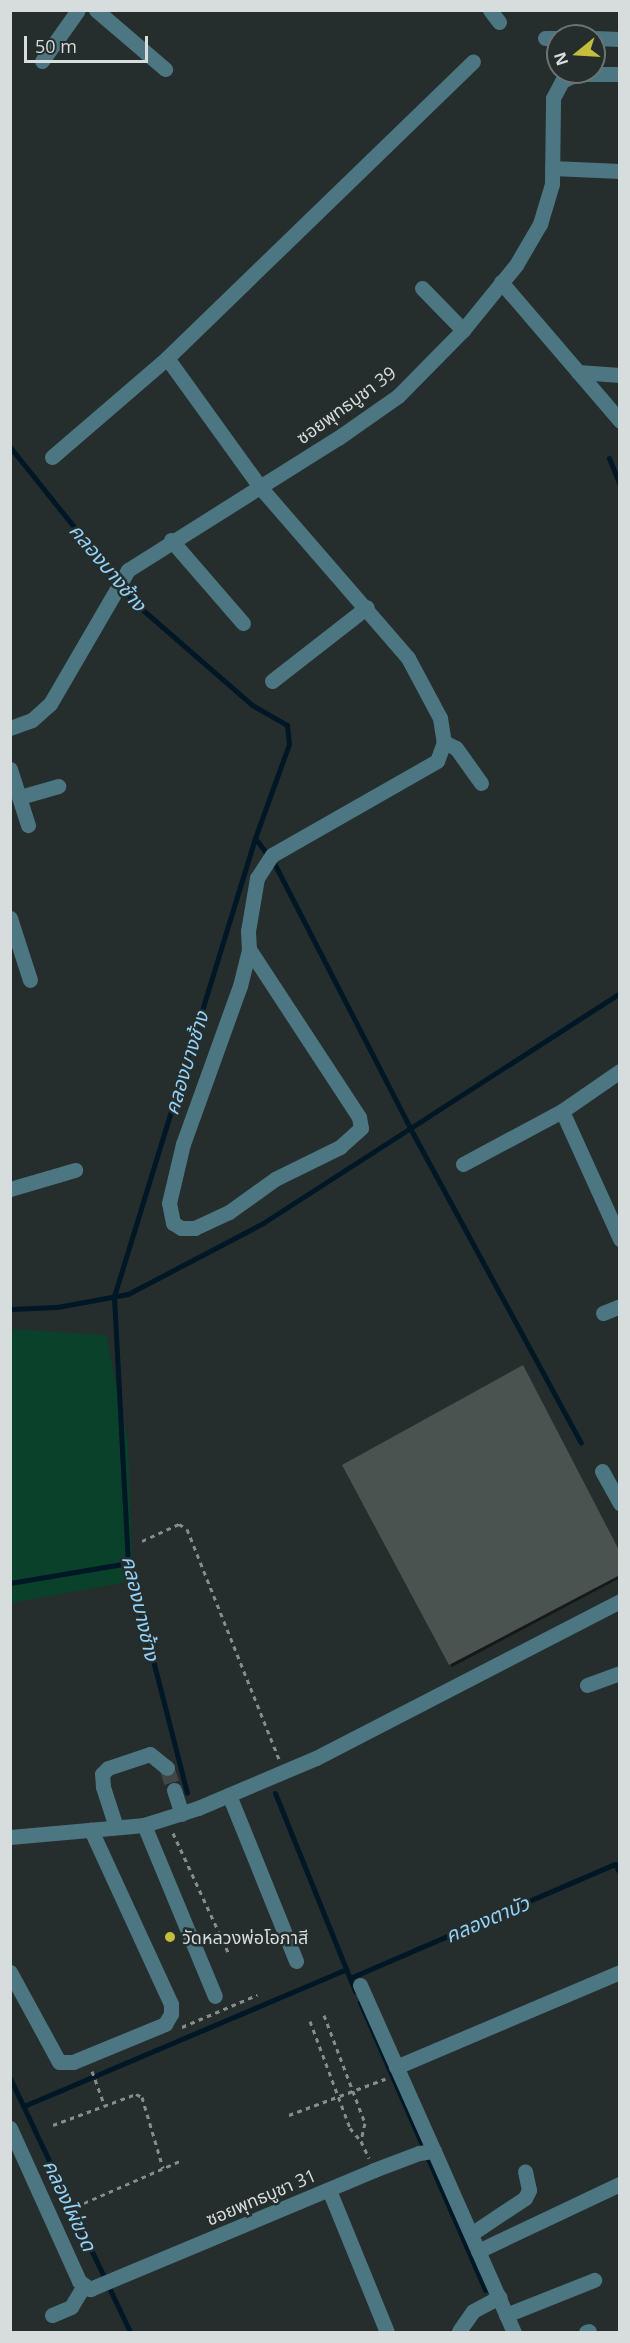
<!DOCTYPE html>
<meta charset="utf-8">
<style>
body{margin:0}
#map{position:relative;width:630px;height:2343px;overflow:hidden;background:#262d2d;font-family:"Open Sans","Noto Sans Thai",sans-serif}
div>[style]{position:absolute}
.green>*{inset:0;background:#0a412b}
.shadow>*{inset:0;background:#0007}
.stream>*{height:5px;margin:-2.5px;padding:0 2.5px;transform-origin:2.5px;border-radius:2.5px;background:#001725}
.building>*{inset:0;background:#4b5351}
.minor-tunnel>*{height:15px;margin-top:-7.5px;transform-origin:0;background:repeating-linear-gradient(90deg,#414747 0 15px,transparent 0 23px)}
.path>*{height:3px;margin-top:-1.5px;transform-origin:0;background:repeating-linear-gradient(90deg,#878d8d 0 4.5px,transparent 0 9px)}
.minor>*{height:15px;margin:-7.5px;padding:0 7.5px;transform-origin:7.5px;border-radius:7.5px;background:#4c7682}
.dots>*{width:16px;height:16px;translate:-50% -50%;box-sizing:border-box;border:3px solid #262d2d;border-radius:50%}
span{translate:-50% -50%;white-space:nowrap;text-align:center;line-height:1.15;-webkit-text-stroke:5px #262d2d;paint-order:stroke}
.street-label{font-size:18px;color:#d7dcdc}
.poi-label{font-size:18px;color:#d7dcdc}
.left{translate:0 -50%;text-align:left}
.water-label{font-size:20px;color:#92d3f9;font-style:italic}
.frame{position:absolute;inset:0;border:12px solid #d7dcdc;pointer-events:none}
.north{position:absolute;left:546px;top:24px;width:60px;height:60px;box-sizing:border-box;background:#262d2d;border:2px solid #6d7373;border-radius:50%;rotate:252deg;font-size:16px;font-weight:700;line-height:24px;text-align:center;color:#d7dcdc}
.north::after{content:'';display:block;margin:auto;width:21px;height:27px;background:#c4bd3e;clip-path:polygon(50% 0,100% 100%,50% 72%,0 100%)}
.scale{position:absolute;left:24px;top:36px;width:124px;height:27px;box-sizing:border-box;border:3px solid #d7dcdc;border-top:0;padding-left:8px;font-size:18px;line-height:21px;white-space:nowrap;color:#d7dcdc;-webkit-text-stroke:4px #262d2d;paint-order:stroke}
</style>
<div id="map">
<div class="green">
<div style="clip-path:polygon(10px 1329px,106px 1335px,128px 1442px,133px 1581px,11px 1603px)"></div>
</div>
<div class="shadow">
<div style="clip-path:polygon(344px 1466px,620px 1555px,620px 1578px,452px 1667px)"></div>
</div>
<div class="stream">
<div style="left:10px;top:447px;width:201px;rotate:51.3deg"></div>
<div style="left:136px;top:604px;width:154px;rotate:41deg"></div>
<div style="left:252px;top:705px;width:40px;rotate:29.7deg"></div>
<div style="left:287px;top:725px;width:19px;rotate:84deg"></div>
<div style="left:289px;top:744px;width:100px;rotate:109.9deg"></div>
<div style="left:255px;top:838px;width:480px;rotate:107.1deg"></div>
<div style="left:114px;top:1297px;width:266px;rotate:87deg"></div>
<div style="left:128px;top:1563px;width:237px;rotate:75.6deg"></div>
<div style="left:609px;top:458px;width:29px;rotate:68deg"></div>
<div style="left:255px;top:838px;width:31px;rotate:53deg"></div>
<div style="left:274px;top:863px;width:298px;rotate:62.8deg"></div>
<div style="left:410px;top:1128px;width:358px;rotate:61.5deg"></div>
<div style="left:10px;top:1309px;width:47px;rotate:-2.4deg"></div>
<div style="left:57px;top:1307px;width:72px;rotate:-10.4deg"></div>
<div style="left:128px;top:1294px;width:153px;rotate:-27.7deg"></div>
<div style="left:263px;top:1223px;width:425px;rotate:-32.8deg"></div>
<div style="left:10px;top:1583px;width:120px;rotate:-9.6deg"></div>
<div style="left:275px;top:1793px;width:214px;rotate:68deg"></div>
<div style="left:350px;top:1978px;width:288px;rotate:-23.3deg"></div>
<div style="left:615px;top:1864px;width:10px;rotate:61deg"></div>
<div style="left:360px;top:2002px;width:314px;rotate:66.5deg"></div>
<div style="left:10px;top:2078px;width:281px;rotate:64.7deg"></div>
<div style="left:24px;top:2106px;width:350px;rotate:-23deg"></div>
</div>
<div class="building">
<div style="clip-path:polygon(523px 1365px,620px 1552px,620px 1575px,449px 1665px,342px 1465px)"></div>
</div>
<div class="minor-tunnel">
<div style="left:167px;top:1768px;width:23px;rotate:72deg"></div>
</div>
<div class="path">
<div style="left:142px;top:1541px;width:41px;rotate:-24.7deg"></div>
<div style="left:179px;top:1524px;width:9px;rotate:32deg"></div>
<div style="left:187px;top:1529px;width:248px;rotate:68.2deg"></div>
<div style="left:173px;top:1833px;width:133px;rotate:65.2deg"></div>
<div style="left:324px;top:2015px;width:116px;rotate:69.2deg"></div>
<div style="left:365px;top:2123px;width:18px;rotate:103deg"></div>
<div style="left:310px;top:2021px;width:114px;rotate:69.5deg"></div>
<div style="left:350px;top:2128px;width:17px;rotate:50deg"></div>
<div style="left:361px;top:2141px;width:19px;rotate:65deg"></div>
<div style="left:182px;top:2027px;width:82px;rotate:-23.1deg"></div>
<div style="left:92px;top:2071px;width:37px;rotate:70deg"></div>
<div style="left:289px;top:2115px;width:103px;rotate:-20.6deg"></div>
<div style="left:53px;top:2125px;width:89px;rotate:-20.5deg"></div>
<div style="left:136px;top:2094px;width:7px;rotate:27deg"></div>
<div style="left:142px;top:2097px;width:74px;rotate:73.5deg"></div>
<div style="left:84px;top:2203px;width:105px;rotate:-23.6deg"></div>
</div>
<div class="minor">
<div style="left:96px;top:10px;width:91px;rotate:40.5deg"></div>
<div style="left:490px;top:10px;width:15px;rotate:53deg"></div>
<div style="left:545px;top:38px;width:13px"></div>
<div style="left:594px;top:38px;width:26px;rotate:2deg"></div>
<div style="left:42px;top:61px;width:62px;rotate:-54.8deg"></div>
<div style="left:552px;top:168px;width:68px;rotate:2.5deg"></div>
<div style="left:501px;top:282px;width:183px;rotate:49.4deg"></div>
<div style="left:422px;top:288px;width:59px;rotate:45.7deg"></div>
<div style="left:167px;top:358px;width:159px;rotate:54.2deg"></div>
<div style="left:260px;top:487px;width:226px;rotate:49.1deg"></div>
<div style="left:408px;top:658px;width:68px;rotate:61.9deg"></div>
<div style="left:440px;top:718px;width:24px;rotate:81deg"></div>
<div style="left:444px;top:742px;width:20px;rotate:110deg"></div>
<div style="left:437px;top:761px;width:190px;rotate:150.3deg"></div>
<div style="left:272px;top:855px;width:27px;rotate:123deg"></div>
<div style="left:257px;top:878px;width:54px;rotate:99.6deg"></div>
<div style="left:248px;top:931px;width:18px;rotate:87deg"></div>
<div style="left:249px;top:949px;width:201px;rotate:56.8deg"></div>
<div style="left:359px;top:1117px;width:11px;rotate:80deg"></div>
<div style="left:361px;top:1128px;width:28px;rotate:138deg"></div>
<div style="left:340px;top:1147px;width:72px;rotate:153.8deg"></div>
<div style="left:275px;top:1179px;width:57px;rotate:144.3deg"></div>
<div style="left:229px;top:1212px;width:38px;rotate:155deg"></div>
<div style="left:195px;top:1228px;width:14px;rotate:180deg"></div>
<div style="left:181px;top:1228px;width:9px;rotate:-148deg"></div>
<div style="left:173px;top:1223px;width:20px;rotate:-101deg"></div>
<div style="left:169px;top:1203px;width:61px;rotate:-76.7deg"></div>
<div style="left:183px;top:1144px;width:168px;rotate:-70.2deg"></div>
<div style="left:240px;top:986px;width:38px;rotate:-76deg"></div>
<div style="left:578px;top:372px;width:42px;rotate:4.1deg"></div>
<div style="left:52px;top:457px;width:152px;rotate:-40.7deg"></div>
<div style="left:167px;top:358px;width:426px;rotate:-44.1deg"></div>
<div style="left:171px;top:540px;width:110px;rotate:49.1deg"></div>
<div style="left:272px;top:681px;width:120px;rotate:-37.9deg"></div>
<div style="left:10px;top:728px;width:23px;rotate:-20deg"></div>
<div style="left:32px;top:720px;width:24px;rotate:-42deg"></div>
<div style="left:50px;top:704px;width:155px;rotate:-59.8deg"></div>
<div style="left:128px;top:570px;width:248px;rotate:-32.2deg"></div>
<div style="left:338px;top:438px;width:73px;rotate:-35deg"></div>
<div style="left:398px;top:396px;width:93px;rotate:-45.4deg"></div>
<div style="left:463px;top:330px;width:84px;rotate:-50.8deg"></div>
<div style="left:516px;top:265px;width:48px;rotate:-59.7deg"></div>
<div style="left:540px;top:224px;width:42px;rotate:-73.3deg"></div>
<div style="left:552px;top:184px;width:86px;rotate:-89.3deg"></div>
<div style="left:553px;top:98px;width:19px;rotate:-62deg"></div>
<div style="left:562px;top:81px;width:16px;rotate:-27deg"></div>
<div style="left:576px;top:74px;width:44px"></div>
<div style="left:444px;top:742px;width:13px;rotate:27deg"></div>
<div style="left:456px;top:748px;width:43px;rotate:54.5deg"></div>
<div style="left:10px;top:769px;width:59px;rotate:72.2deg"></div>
<div style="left:20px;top:797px;width:40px;rotate:-16deg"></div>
<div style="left:10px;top:918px;width:65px;rotate:72.1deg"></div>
<div style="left:562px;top:1111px;width:141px;rotate:65.6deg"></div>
<div style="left:463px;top:1164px;width:112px;rotate:-28.2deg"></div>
<div style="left:562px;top:1111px;width:70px;rotate:-34.6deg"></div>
<div style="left:10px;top:1189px;width:68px;rotate:-16.3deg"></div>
<div style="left:603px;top:1313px;width:18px;rotate:-22deg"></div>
<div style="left:602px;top:1471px;width:37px;rotate:61deg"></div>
<div style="left:587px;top:1685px;width:35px;rotate:-20deg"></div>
<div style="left:174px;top:1790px;width:25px;rotate:72deg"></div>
<div style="left:229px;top:1795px;width:179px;rotate:68deg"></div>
<div style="left:144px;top:1825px;width:185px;rotate:67.5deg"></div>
<div style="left:116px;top:1827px;width:42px;rotate:-108deg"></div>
<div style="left:103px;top:1787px;width:13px;rotate:-94deg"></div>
<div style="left:102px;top:1774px;width:8px;rotate:-45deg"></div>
<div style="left:108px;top:1768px;width:44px;rotate:-18.4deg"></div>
<div style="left:150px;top:1754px;width:22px;rotate:39deg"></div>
<div style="left:10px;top:1837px;width:135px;rotate:-5.1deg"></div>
<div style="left:144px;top:1825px;width:57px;rotate:-17.5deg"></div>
<div style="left:198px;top:1808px;width:128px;rotate:-23deg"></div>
<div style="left:316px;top:1758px;width:342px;rotate:-27.3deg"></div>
<div style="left:10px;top:1972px;width:102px;rotate:61.4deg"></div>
<div style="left:59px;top:2062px;width:14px"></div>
<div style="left:73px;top:2062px;width:100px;rotate:-22.4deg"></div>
<div style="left:165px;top:2024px;width:12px;rotate:-59deg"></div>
<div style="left:171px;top:2014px;width:10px;rotate:-90deg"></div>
<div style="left:171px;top:2004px;width:192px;rotate:-114.7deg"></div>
<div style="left:360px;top:1985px;width:182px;rotate:66deg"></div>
<div style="left:396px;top:2067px;width:243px;rotate:-23deg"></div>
<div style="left:10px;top:2128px;width:168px;rotate:65.7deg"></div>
<div style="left:79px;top:2281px;width:14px;rotate:36deg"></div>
<div style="left:90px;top:2289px;width:308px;rotate:-22.7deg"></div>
<div style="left:374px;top:2170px;width:48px;rotate:-20.7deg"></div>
<div style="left:419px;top:2153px;width:15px;rotate:-8deg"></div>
<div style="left:434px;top:2151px;width:198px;rotate:66.2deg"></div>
<div style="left:329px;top:2190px;width:153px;rotate:67.8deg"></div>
<div style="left:471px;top:2234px;width:65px;rotate:-33.7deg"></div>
<div style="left:525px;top:2198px;width:9px;rotate:-63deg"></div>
<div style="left:529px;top:2190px;width:19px;rotate:-102deg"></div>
<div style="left:478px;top:2251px;width:157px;rotate:-25.3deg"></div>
<div style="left:52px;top:2315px;width:21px;rotate:-23deg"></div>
<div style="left:71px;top:2307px;width:23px;rotate:-59deg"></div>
<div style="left:506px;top:2315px;width:95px;rotate:-21.7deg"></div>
<div style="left:459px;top:2331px;width:24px;rotate:-55deg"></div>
<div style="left:473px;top:2311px;width:30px;rotate:-28deg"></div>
<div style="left:586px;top:2332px;width:3px;rotate:-18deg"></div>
</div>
<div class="dots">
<div style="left:170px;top:1937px;background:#c4bd3e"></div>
</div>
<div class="street-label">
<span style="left:346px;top:405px;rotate:-36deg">ซอยพุทธบูชา 39</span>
<span style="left:261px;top:2197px;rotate:-23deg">ซอยพุทธบูชา 31</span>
</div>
<div class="poi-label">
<span class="left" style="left:182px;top:1937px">วัดหลวงพ่อโอภาสี</span>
</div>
<div class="water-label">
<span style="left:108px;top:567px;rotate:50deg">คลองบางช้าง</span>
<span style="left:186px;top:1063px;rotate:-73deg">คลองบางช้าง</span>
<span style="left:141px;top:1608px;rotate:77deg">คลองบางช้าง</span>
<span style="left:487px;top:1919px;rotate:-23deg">คลองตาบัว</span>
<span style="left:70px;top:2205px;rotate:65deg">คลองไผ่ขวด</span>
</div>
<div class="frame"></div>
<div class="north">N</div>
<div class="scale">50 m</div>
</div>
